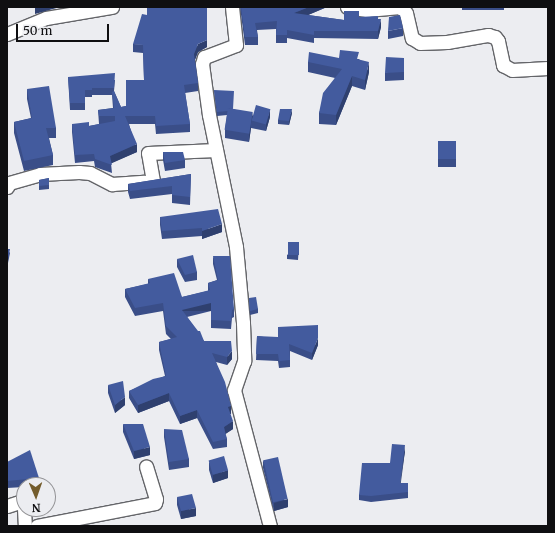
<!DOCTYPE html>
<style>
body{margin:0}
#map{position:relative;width:555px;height:533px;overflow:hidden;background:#ecedf1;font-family:Merriweather,serif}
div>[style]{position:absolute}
.roads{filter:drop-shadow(1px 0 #646569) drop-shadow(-1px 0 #646569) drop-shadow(0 1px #646569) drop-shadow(0 -1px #646569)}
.minor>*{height:13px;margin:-6.5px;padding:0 6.5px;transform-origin:6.5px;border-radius:6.5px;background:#fff}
.wall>*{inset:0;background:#3a4e88;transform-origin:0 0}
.shaded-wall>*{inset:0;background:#2f406f;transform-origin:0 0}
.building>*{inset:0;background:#435b9e;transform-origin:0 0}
span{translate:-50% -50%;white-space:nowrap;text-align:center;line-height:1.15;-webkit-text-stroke:4px #ecedf1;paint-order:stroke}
.frame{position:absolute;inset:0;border:8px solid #0f0f11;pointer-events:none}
.north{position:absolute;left:16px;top:477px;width:40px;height:40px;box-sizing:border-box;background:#ecedf1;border:1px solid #949497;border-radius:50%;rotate:178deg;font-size:11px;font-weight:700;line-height:16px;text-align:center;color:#0f0f11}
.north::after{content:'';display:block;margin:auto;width:14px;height:18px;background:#735c2c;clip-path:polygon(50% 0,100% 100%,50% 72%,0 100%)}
.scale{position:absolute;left:16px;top:24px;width:93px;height:18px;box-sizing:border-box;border:2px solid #0f0f11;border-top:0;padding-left:5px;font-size:12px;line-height:14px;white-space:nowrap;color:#0f0f11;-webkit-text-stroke:3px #ecedf1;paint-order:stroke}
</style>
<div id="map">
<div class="roads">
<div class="minor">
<div style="left:232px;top:7px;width:38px;rotate:84deg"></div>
<div style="left:236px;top:45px;width:34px;rotate:159deg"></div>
<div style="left:204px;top:57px;width:7px;rotate:106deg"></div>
<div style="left:202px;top:64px;width:51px;rotate:82.2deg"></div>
<div style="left:209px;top:115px;width:135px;rotate:78.4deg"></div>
<div style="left:236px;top:247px;width:76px;rotate:84.7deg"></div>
<div style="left:243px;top:323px;width:38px;rotate:88deg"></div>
<div style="left:244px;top:361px;width:31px;rotate:109deg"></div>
<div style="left:234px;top:390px;width:141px;rotate:75.2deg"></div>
<div style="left:347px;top:7px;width:20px;rotate:9deg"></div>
<div style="left:367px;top:10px;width:33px;rotate:-5deg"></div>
<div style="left:400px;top:7px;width:8px;rotate:45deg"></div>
<div style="left:406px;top:13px;width:26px;rotate:77deg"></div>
<div style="left:412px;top:38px;width:9px;rotate:32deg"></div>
<div style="left:420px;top:43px;width:27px;rotate:-2deg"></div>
<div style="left:447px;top:42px;width:42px;rotate:-9.7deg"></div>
<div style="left:488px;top:35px;width:7px;rotate:16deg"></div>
<div style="left:495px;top:37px;width:5px;rotate:53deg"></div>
<div style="left:498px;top:41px;width:25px;rotate:78deg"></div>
<div style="left:503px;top:65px;width:10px;rotate:29deg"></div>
<div style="left:512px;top:70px;width:36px;rotate:-3deg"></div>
<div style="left:7px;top:34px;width:42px;rotate:-22.3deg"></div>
<div style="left:46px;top:18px;width:67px;rotate:-9.5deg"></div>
<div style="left:153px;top:181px;width:28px;rotate:-100deg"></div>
<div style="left:148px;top:153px;width:68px;rotate:-2.5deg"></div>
<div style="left:7px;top:187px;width:4px;rotate:-63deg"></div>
<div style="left:9px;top:183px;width:32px;rotate:-16deg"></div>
<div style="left:40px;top:174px;width:39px;rotate:-3deg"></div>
<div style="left:79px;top:172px;width:11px;rotate:5deg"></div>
<div style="left:90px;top:173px;width:25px;rotate:27deg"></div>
<div style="left:112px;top:184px;width:32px;rotate:-4deg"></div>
<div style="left:7px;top:506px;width:13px;rotate:-18deg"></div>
<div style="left:19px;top:502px;width:6px;rotate:31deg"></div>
<div style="left:24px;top:509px;width:17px;rotate:87deg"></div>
<div style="left:37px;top:526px;width:120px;rotate:-11deg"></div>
<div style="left:155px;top:503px;width:4px;rotate:-76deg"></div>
<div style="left:156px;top:499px;width:34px;rotate:-107deg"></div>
</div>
</div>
<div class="wall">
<div style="clip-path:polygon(240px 7px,327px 7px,308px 15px,344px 20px,344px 11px,359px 17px,378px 19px,381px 27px,378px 39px,314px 38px,314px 43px,287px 38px,287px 43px,276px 43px,276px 29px,257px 30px,258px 37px,258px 45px,245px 45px)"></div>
<div style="left:462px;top:7px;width:42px;height:3px"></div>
<div style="clip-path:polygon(403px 28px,403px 36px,388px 39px,388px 31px)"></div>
<div style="clip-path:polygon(133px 44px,207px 47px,198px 52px,195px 60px,198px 83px,198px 91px,185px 93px,190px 124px,190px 132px,156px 134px,155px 124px,129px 124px,137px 152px,111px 163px,112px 173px,95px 167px,94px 161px,75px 163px,72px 132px,72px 124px,89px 126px,99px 124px,98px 110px,113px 108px,112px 95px,92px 95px,92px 97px,85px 97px,85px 110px,70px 110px,68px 77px,115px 80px,114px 91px,121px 107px,126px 106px,144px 80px,143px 53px,133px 52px)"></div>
<div style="clip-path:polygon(339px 58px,359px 59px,369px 72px,365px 90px,352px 86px,336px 125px,319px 124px,319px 113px,335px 78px,308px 72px,308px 62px)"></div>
<div style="clip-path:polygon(404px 66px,404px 80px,385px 81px,385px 73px)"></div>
<div style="clip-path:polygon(27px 89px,56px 128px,56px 138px,49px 138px,53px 155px,53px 165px,24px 171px,14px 133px,14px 122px,31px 118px,27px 99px)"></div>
<div style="clip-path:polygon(214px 90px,233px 109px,253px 116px,270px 117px,266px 131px,251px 128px,249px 142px,225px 138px,225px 130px,227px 115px,217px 116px)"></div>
<div style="clip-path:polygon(292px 113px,289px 125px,278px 124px,278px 120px)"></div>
<div style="left:438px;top:141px;width:18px;height:26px"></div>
<div style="clip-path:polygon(163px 152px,185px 160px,185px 168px,165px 171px,163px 160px)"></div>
<div style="clip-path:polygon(191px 174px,190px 205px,172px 203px,172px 194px,130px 199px,128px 192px,128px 184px)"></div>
<div style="clip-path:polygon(49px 178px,49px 189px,39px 190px,39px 180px)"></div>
<div style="clip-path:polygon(160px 217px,222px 232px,202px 239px,202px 236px,162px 239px,160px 225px)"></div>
<div style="clip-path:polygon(299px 246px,298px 260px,287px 259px,287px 255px)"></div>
<div style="clip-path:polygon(7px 249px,10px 253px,8px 263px,7px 263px)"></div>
<div style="clip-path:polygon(213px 256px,234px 309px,234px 317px,232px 318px,231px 329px,211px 328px,211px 311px,187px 317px,204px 341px,232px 359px,227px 365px,216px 362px,231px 414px,230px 414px,233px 429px,225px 434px,227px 439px,227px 447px,213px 449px,197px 418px,180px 424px,169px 401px,138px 413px,129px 398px,129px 391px,165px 376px,159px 350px,159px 342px,171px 339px,166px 334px,163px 311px,135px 316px,125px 297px,125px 289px,148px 284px,148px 279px,182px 297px,208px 291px,208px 283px,217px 280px,213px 264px)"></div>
<div style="clip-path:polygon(177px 259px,197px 272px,197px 280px,185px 282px,177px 267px)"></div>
<div style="clip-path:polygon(249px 298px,258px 309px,258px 313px,250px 315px)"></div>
<div style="clip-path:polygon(257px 336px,318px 345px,312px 360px,290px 351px,290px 367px,279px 368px,278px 361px,256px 360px)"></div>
<div style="clip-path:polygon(108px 385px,125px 405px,115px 413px,108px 393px)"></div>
<div style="clip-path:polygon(123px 424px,150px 455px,134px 459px,123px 432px)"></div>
<div style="clip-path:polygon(164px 429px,189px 459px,189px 467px,169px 470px,164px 437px)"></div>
<div style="clip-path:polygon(405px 451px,400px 483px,408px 483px,408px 498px,371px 502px,359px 500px,359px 495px,390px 463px)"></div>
<div style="clip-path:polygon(263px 460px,288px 507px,274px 511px,263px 468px)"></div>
<div style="clip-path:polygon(7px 462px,39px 478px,39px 485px,24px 485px,24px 487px,7px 488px)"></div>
<div style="clip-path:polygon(209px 462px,228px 478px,213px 483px,209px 470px)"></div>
<div style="clip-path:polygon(177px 497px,196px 516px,181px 519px,177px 505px)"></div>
</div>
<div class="shaded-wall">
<div style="clip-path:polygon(35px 7px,60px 7px,35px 14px)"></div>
<div style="clip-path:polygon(309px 7px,327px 7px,294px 21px,294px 13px)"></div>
<div style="clip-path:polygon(381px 19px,381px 27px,378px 39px,378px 31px)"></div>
<div style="clip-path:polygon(207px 40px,207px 47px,198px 52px,194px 62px,194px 54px,198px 44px)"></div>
<div style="clip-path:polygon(369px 62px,369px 72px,365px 90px,365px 80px)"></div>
<div style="clip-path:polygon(352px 76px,352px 86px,336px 125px,336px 115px)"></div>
<div style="clip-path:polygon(270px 109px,270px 117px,266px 131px,266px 123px)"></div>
<div style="clip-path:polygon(292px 109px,292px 113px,289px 125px,289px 121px)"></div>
<div style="clip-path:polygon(253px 112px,253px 120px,251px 120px,251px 128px,249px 142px,249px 134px)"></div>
<div style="clip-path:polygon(137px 144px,137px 152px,110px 164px,110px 156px)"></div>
<div style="clip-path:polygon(222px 224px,222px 232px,202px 239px,202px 231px)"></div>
<div style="left:211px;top:303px;width:8px;height:30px;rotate:90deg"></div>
<div style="clip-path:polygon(318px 338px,318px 345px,312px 360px,312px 353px)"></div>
<div style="clip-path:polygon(232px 351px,232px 359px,227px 365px,227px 357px)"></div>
<div style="clip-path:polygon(169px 393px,169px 401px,138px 413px,138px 405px)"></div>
<div style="clip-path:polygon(125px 397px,125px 405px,115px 413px,115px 405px)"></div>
<div style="left:231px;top:406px;width:8px;height:3px;rotate:90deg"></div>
<div style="clip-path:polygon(197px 410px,197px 418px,180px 424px,180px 416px)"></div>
<div style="clip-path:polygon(233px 421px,233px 429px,224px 435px,224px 427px)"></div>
<div style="clip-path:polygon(405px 445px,405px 451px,400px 489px,400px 483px)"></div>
<div style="clip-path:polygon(150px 447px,150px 455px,134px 459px,134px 451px)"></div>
<div style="clip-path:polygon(228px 470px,228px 478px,213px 483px,213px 475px)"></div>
<div style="clip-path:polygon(288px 499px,288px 507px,274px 511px,274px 503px)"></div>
<div style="clip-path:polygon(196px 508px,196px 516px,181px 519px,181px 511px)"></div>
</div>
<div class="building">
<div style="clip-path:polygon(147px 7px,207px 7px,207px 40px,198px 44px,194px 54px,198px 83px,184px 85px,190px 124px,156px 126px,155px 116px,125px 116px,137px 144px,110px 156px,112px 165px,95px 159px,94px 154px,75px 155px,72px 124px,89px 122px,89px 126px,115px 121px,115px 116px,99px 116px,98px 110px,114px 108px,112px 92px,114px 91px,121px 107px,126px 106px,126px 80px,144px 80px,143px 45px,133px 44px,142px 14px,147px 15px)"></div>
<div style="clip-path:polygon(241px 7px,309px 7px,294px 13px,344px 20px,344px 11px,359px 11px,359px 17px,378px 16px,378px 19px,381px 19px,378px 31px,314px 31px,314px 35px,287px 30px,287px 35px,276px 35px,277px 21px,255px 23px,258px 37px,245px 37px)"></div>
<div style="clip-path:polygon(400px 15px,403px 28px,388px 31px,389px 17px)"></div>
<div style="clip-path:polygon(340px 50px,359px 52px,357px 59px,369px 62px,365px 80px,352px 76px,336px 115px,319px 113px,323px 93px,342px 69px,308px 62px,309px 52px,339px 58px)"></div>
<div style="clip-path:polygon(386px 57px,404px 58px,404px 72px,385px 73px)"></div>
<div style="clip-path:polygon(115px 73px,114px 88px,92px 88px,92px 90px,85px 90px,85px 103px,70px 103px,68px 77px)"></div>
<div style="clip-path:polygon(49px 86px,56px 128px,46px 128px,53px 155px,24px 161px,14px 122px,32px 118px,27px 89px)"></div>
<div style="clip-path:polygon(214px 90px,234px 91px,233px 109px,228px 108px,228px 111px,217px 112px)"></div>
<div style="left:256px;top:105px;width:15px;height:16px;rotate:16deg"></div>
<div style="left:228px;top:108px;width:25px;height:22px;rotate:9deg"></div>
<div style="clip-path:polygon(280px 109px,292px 109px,289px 121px,278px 120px)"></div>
<div style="left:438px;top:141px;width:18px;height:18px"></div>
<div style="clip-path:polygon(163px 152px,183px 152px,185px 160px,165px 163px)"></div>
<div style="clip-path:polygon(191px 174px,190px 197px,172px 195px,172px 186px,130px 191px,128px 184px)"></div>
<div style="clip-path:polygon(49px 178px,49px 185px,39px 186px,39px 180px)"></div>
<div style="clip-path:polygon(218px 209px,222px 224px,202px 231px,202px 228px,162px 231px,160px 217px)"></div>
<div style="left:288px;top:242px;width:11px;height:13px"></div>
<div style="clip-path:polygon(7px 249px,10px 249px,8px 259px,7px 259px)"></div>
<div style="clip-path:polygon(193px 255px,197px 272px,185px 275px,177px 259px)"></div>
<div style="clip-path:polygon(213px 256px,230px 256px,234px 309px,232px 310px,231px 321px,211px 320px,211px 303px,182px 310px,198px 331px,200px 331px,204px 341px,231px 341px,232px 351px,227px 357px,212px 353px,225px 382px,231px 406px,228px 407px,233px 421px,224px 427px,227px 439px,213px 442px,197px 410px,180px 416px,169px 393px,138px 405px,129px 391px,153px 379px,166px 376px,159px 342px,177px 337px,166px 326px,163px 303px,135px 308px,125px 289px,150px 283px,148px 279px,174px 273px,182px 297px,210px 290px,208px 283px,218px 280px)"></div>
<div style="clip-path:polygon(256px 297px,258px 309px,250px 311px,249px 298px)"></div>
<div style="clip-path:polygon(318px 325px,318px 338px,312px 353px,289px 344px,290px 360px,279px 361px,278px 354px,256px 354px,257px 336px,278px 337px,278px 327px)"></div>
<div style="clip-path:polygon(123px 381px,125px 397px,115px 405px,108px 385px)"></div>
<div style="clip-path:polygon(123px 424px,143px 424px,150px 447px,134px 451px)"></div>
<div style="clip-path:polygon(164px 429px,182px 430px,189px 459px,169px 462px)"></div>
<div style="clip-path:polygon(392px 444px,405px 445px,400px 483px,408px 483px,408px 492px,371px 496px,359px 495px,362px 463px,390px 463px)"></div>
<div style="clip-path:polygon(30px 450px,39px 478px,7px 481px,7px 462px)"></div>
<div style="left:224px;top:456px;width:15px;height:16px;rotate:74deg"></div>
<div style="left:278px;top:457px;width:43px;height:15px;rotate:77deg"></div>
<div style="clip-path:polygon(192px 494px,196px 508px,181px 511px,177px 497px)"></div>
</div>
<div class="frame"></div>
<div class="north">N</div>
<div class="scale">50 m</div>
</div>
